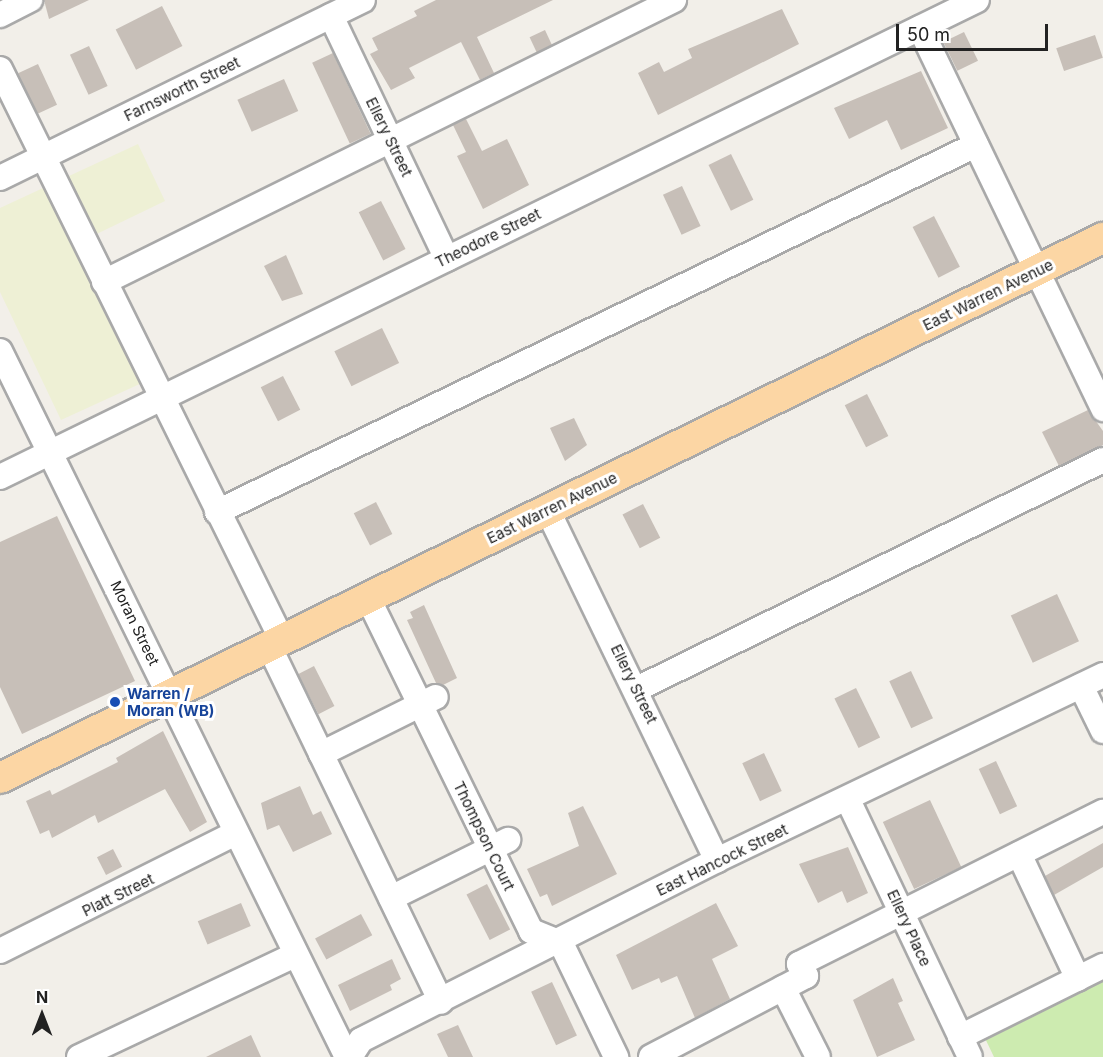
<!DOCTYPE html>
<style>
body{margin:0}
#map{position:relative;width:1103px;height:1057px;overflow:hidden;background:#f2efe9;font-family:Inter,sans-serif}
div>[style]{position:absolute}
.farmland>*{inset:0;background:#eef0d5}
.grass>*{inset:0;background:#cdebb0}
.building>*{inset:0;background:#c7bfb8;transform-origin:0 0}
.roads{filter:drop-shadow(2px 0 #a9a9a9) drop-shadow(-2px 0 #a9a9a9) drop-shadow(0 2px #a9a9a9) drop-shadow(0 -2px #a9a9a9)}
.minor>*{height:24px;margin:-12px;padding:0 12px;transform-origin:12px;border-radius:12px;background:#fff}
.major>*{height:30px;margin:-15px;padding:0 15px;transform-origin:15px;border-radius:15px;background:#fcd6a4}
.dots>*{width:16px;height:16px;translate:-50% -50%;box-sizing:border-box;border:3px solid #fff;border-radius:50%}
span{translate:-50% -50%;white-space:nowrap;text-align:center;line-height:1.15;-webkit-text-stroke:6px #fff;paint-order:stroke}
.street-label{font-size:15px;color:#222}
.transit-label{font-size:15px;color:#164399;font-weight:700}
.left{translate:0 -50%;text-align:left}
.north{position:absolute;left:12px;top:985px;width:60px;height:60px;-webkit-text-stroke:4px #fff;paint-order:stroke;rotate:0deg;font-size:16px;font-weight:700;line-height:24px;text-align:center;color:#222}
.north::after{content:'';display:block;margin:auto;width:21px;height:27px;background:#222;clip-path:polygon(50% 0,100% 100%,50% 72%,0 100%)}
.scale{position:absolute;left:896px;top:24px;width:152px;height:27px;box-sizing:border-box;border:3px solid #222;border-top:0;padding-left:8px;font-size:18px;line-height:21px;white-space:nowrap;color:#222;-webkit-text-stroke:4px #fff;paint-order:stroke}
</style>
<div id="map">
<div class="farmland">
<div style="clip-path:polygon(138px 144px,165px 201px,78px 243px,144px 382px,61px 420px,0 292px,0 208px)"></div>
</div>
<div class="grass">
<div style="clip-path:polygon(1103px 972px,1103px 1057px,994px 1057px,982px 1032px)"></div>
</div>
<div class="building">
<div style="clip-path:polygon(44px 0,89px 0,49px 19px)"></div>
<div style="clip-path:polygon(436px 0,553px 0,477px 37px,494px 73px,480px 80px,461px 42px,409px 68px,415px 78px,391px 90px,370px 54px,378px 50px,372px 38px,417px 16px,414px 11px)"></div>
<div style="left:162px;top:6px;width:45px;height:52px;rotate:63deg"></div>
<div style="clip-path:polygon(782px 9px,799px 44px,658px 115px,638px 73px,659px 62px,664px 72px,692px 58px,688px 49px)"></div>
<div style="left:545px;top:30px;width:17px;height:17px;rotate:65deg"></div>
<div style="left:964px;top:32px;width:32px;height:23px;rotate:64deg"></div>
<div style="left:1095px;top:35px;width:24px;height:41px;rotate:71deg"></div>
<div style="left:89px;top:46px;width:44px;height:21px;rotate:65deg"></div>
<div style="left:333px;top:53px;width:89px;height:23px;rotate:65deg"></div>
<div style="left:38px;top:64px;width:45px;height:22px;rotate:65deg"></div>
<div style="clip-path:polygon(921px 71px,948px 128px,901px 150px,887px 120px,849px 139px,834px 108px)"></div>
<div style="left:284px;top:79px;width:35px;height:51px;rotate:66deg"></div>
<div style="clip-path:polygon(466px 119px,482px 151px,507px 139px,529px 185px,483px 209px,457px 156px,466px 152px,453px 125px)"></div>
<div style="left:731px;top:154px;width:51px;height:25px;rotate:64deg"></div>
<div style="left:682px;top:186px;width:44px;height:21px;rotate:65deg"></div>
<div style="left:381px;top:201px;width:54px;height:25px;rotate:63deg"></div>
<div style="left:934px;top:216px;width:57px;height:24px;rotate:63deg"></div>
<div style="clip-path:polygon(286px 255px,303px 294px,282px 301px,264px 266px)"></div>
<div style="left:382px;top:328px;width:39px;height:53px;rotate:64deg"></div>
<div style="left:283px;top:376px;width:38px;height:25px;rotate:63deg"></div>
<div style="left:867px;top:394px;width:47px;height:25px;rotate:63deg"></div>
<div style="clip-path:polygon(1088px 410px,1103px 431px,1103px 445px,1059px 466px,1042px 432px)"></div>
<div style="clip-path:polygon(574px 418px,587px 445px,565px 461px,550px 428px)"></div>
<div style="left:376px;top:502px;width:36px;height:25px;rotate:63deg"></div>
<div style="left:643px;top:504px;width:38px;height:23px;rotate:63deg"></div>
<div style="clip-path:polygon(57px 516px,135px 681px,22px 734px,0 687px,0 542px)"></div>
<div style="left:1057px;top:594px;width:52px;height:51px;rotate:65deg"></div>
<div style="clip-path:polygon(424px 605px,457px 678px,443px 685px,436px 683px,407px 620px,413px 618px,410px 612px)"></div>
<div style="left:314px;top:666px;width:45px;height:18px;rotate:63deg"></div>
<div style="left:911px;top:671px;width:52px;height:24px;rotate:65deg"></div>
<div style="left:856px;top:688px;width:55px;height:24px;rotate:64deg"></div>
<div style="clip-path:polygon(163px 731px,207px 822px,190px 832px,165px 789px,98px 823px,95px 815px,52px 838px,49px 830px,40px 834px,26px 801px,50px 790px,52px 795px,118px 762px,116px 758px)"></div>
<div style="left:764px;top:753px;width:42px;height:24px;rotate:65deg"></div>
<div style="left:996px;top:761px;width:50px;height:19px;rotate:65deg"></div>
<div style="clip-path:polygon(300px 786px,313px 815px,321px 811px,332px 834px,293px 852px,279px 825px,267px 830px,261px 803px)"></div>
<div style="left:930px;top:800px;width:74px;height:52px;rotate:65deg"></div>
<div style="clip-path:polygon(583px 806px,617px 874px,552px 906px,547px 894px,540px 897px,527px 869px,579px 846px,568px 813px)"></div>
<div style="clip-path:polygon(1103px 843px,1103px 867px,1054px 895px,1045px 876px)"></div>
<div style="clip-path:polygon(848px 847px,868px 893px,847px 903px,842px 891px,818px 903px,799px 864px)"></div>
<div style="left:113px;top:849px;width:20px;height:18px;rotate:63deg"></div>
<div style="left:487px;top:884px;width:51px;height:23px;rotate:63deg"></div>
<div style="left:241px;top:903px;width:25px;height:47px;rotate:67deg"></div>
<div style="clip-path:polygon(716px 903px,738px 946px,712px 959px,730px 999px,695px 1018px,677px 976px,661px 983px,659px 978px,632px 990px,616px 955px)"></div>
<div style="left:361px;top:914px;width:24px;height:52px;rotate:62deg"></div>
<div style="clip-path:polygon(392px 959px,401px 979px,390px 985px,392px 990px,350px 1011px,338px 985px)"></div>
<div style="clip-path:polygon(893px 978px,903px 1001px,898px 1003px,915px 1040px,877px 1057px,853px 1000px)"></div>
<div style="left:552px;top:982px;width:59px;height:23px;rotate:65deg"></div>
<div style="clip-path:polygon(458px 1025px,473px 1057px,448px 1057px,437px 1034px)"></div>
<div style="clip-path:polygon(251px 1035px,261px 1057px,206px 1057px)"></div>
</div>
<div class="roads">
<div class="minor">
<div style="left:0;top:15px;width:34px;rotate:-27deg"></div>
<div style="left:331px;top:16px;width:269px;rotate:64.5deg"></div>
<div style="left:920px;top:28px;width:423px;rotate:64.3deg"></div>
<div style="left:0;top:69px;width:637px;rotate:63.72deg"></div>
<div style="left:0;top:178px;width:404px;rotate:-26.1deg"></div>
<div style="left:104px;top:282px;width:636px;rotate:-26.32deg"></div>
<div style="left:0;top:351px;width:787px;rotate:63.83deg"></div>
<div style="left:0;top:477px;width:1087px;rotate:-26.02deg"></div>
<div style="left:548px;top:511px;width:388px;rotate:64.2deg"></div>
<div style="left:217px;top:512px;width:843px;rotate:-25.81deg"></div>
<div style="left:368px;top:598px;width:371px;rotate:63.9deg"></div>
<div style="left:531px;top:931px;width:32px;rotate:22deg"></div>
<div style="left:561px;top:943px;width:127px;rotate:64.2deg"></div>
<div style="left:269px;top:646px;width:395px;rotate:64.2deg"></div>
<div style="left:1081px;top:686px;width:50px;rotate:63.9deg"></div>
<div style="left:637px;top:689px;width:519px;rotate:-26.17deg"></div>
<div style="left:321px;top:754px;width:128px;rotate:-26.4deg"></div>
<div style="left:848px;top:800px;width:284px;rotate:64.6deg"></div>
<div style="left:1019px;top:854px;width:138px;rotate:64.7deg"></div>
<div style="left:391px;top:898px;width:131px;rotate:-26.4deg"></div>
<div style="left:0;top:951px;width:262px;rotate:-26.6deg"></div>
<div style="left:783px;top:988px;width:77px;rotate:63.1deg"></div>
<div style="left:960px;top:1037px;width:160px;rotate:-26.4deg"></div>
<div style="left:79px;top:1057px;width:239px;rotate:-25.3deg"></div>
<div style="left:350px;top:1057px;width:20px;rotate:-57deg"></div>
<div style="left:361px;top:1040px;width:399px;rotate:-26.8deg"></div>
<div style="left:717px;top:860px;width:428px;rotate:-25.6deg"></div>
<div style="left:651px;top:1057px;width:175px;rotate:-27.6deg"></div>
<div style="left:806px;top:976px;width:14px;rotate:-120deg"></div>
<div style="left:799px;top:964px;width:340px;rotate:-26.6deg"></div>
</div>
<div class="major">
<div style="left:0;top:778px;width:1228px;rotate:-26.09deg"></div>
</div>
</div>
<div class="dots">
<div style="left:115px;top:702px;background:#1a4fb4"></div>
</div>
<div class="street-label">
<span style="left:182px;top:89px;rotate:-26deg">Farnsworth Street</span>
<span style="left:389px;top:137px;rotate:64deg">Ellery Street</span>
<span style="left:488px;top:238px;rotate:-26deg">Theodore Street</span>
<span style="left:988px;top:295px;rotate:-26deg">East Warren Avenue</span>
<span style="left:552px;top:508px;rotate:-26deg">East Warren Avenue</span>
<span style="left:135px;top:623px;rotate:64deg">Moran Street</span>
<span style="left:634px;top:684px;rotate:64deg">Ellery Street</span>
<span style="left:484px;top:836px;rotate:64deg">Thompson Court</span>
<span style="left:722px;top:860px;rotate:-26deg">East Hancock Street</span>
<span style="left:118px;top:895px;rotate:-26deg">Platt Street</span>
<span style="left:909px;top:928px;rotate:65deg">Ellery Place</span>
</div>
<div class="transit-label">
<span class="left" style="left:127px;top:702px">Warren /<br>Moran (WB)</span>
</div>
<div class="north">N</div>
<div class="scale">50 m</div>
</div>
